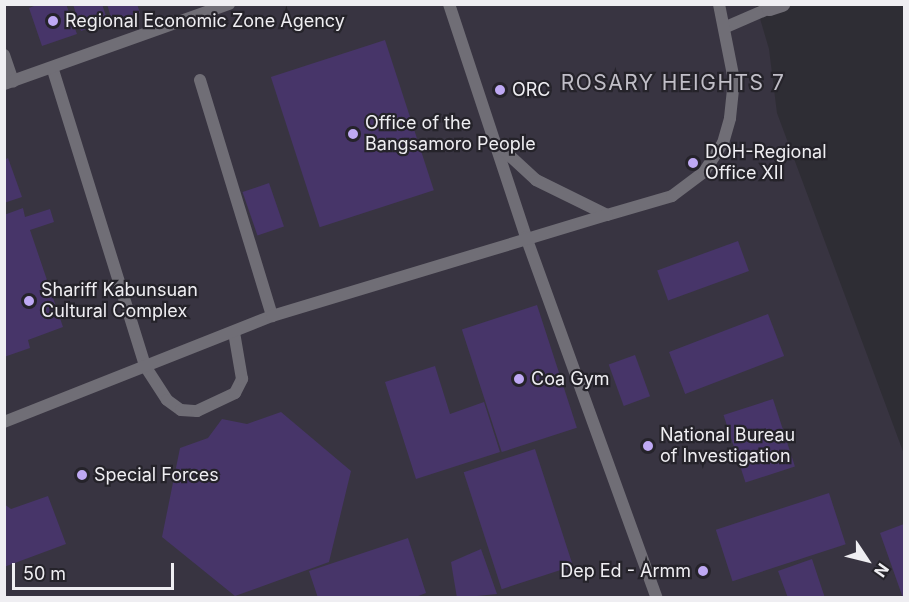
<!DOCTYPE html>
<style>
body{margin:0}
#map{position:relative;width:909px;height:602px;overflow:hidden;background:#2e2d34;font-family:Inter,sans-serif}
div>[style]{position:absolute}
.built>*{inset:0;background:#383441}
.building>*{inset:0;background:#473569;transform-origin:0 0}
.service>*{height:12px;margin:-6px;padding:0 6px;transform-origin:6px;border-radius:6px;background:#706e76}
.tertiary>*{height:16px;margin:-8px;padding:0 8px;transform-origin:8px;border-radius:8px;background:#706e76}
.dots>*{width:16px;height:16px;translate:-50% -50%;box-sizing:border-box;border:3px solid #25232a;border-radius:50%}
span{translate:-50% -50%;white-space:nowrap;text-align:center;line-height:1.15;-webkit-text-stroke:4.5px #25232a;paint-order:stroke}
.poi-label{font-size:18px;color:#efeef2}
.left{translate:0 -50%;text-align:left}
.right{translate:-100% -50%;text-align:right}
.quarter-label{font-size:21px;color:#c0bec7;letter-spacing:1.5px}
.frame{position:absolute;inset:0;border:6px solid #efeef2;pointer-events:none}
.north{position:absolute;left:837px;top:530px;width:60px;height:60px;-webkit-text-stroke:4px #25232a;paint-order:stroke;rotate:125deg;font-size:16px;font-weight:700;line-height:24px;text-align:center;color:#efeef2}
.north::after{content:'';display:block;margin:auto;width:21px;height:27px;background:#efeef2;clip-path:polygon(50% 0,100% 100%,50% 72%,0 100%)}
.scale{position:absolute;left:12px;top:563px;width:162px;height:27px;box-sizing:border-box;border:3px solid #efeef2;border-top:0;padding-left:8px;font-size:18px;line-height:21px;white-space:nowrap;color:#efeef2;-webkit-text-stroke:4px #25232a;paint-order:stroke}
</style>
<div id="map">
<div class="built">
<div style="clip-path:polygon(4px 5px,756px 5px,769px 49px,777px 113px,904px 454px,904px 597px,5px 597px)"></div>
</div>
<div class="building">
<div style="clip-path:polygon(39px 4px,66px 4px,77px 34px,42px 46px,29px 8px)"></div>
<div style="clip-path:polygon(73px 4px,102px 4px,108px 22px,81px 31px)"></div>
<div style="clip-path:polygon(107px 4px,137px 4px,140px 13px,112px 21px)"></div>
<div style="left:385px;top:40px;width:158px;height:120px;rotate:72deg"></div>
<div style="clip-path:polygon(8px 158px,22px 197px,4px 203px,4px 160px)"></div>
<div style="left:269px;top:183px;width:46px;height:28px;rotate:71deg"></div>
<div style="clip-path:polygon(23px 208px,25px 217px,50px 209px,54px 222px,30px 230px,63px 327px,28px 340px,30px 348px,4px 357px,4px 215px)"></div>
<div style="left:738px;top:241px;width:32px;height:86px;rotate:70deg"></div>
<div style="left:537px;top:305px;width:129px;height:79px;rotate:72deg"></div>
<div style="left:768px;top:314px;width:45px;height:106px;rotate:69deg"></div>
<div style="left:635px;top:355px;width:44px;height:28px;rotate:70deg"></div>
<div style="clip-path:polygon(435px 366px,450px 414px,484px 402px,500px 452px,416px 479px,385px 382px)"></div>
<div style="left:773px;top:399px;width:71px;height:52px;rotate:72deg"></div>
<div style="clip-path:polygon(281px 412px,351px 471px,329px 562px,235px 596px,162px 537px,180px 448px,208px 438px,222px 419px,247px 424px)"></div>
<div style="left:535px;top:449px;width:123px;height:75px;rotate:72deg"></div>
<div style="left:829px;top:493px;width:54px;height:119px;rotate:72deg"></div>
<div style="clip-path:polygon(48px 496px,66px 544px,4px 567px,4px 504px,11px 509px)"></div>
<div style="clip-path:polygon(904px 524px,904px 598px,903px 598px,880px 533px)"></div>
<div style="clip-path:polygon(408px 538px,426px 593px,413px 598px,318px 598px,309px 571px)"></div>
<div style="clip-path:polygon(481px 549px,497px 594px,457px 598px,451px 562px)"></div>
<div style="clip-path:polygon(812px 559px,825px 598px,788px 598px,778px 571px)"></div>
</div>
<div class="service">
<div style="left:449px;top:4px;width:245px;rotate:71.7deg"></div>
<div style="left:526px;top:237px;width:384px;rotate:70.1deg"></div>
<div style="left:726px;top:27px;width:48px;rotate:-23.4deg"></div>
<div style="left:4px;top:55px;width:28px;rotate:71deg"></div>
<div style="left:53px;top:70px;width:310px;rotate:72.7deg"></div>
<div style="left:145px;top:366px;width:40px;rotate:57.1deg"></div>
<div style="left:167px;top:400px;width:17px;rotate:36deg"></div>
<div style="left:181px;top:410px;width:16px;rotate:4deg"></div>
<div style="left:197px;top:411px;width:42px;rotate:-25.3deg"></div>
<div style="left:235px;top:393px;width:16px;rotate:-63deg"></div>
<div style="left:242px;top:379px;width:48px;rotate:-99.7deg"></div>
<div style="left:200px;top:80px;width:247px;rotate:73deg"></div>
<div style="left:4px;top:84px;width:239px;rotate:-19.6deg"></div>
<div style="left:497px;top:144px;width:53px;rotate:42.7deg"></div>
<div style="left:536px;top:180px;width:79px;rotate:26.2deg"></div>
<div style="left:607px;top:215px;width:68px;rotate:-16.3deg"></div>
<div style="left:672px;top:196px;width:40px;rotate:-37deg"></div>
<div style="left:704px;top:172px;width:35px;rotate:-57deg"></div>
<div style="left:723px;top:143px;width:26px;rotate:-74deg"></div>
<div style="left:730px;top:118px;width:38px;rotate:-84deg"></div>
<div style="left:734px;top:80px;width:77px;rotate:-101.2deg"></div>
<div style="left:4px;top:422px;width:288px;rotate:-21.6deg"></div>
<div style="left:272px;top:316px;width:350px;rotate:-16.8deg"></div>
</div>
<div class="tertiary">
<div style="left:768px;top:4px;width:4px;rotate:63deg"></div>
<div style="left:770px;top:8px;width:13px;rotate:-18deg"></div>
</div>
<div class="dots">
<div style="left:53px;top:21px;background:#bfa9f4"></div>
<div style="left:500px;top:90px;background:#bfa9f4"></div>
<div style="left:353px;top:134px;background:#bfa9f4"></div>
<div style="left:693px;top:163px;background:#bfa9f4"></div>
<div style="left:29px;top:301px;background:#bfa9f4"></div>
<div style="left:519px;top:379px;background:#bfa9f4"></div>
<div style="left:648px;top:446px;background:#bfa9f4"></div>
<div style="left:82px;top:475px;background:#bfa9f4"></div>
<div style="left:703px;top:571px;background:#bfa9f4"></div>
</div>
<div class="poi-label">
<span class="left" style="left:65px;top:21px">Regional Economic Zone Agency</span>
<span class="left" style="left:512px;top:90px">ORC</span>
<span class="left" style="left:365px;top:134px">Office of the<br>Bangsamoro People</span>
<span class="left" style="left:705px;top:163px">DOH-Regional<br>Office XII</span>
<span class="left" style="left:41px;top:301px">Shariff Kabunsuan<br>Cultural Complex</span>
<span class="left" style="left:531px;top:379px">Coa Gym</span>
<span class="left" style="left:660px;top:446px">National Bureau<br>of Investigation</span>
<span class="left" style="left:94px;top:475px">Special Forces</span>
<span class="right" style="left:691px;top:571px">Dep Ed - Armm</span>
</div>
<div class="quarter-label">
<span style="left:673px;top:83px">ROSARY HEIGHTS 7</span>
</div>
<div class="frame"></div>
<div class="north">N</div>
<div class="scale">50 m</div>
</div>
